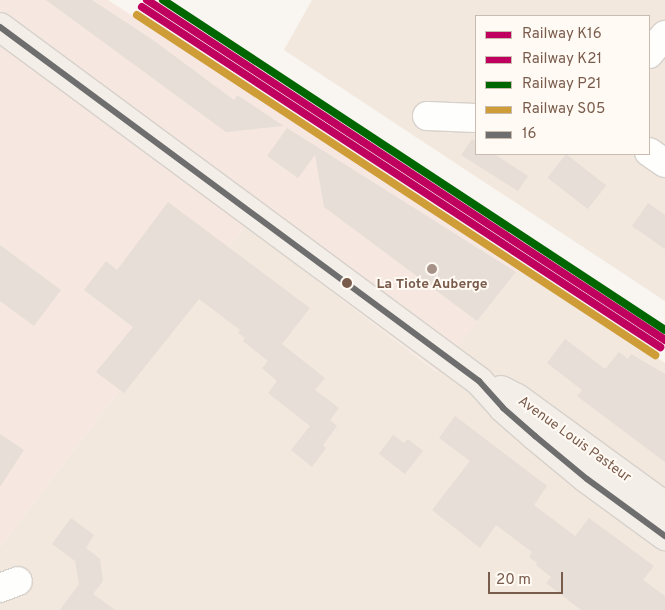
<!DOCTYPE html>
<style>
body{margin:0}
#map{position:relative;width:665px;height:610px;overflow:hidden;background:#f9f5f0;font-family:Overpass,sans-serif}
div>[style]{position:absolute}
.residential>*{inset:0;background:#f2e8de}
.commercial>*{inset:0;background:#f6e8e1}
.building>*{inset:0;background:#e6ded7;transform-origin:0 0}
.roads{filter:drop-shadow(1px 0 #d7d1cb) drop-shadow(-1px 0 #d7d1cb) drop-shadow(0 1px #d7d1cb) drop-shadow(0 -1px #d7d1cb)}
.street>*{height:28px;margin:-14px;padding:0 14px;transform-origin:14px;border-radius:14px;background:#fefefd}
.primary>*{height:28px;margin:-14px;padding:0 14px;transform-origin:14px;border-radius:14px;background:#f3eee8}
.bus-1>*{height:6px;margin:-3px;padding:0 3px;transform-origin:3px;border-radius:3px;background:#6e6e6e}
.rail-1>*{height:8px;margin:-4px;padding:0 4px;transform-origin:4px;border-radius:4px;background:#bf005f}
.rail-2>*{height:8px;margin:-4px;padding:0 4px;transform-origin:4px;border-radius:4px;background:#bf005f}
.rail-3>*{height:8px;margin:-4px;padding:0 4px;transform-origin:4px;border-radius:4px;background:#060}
.rail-4>*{height:8px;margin:-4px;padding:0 4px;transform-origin:4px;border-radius:4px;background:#cf9d38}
.dots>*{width:14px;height:14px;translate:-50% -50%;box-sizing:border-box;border:2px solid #fffaf3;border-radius:50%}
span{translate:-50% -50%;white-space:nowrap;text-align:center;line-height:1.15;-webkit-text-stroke:4px #fffaf3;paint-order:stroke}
.poi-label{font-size:14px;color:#7a5c4d;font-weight:700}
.street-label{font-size:14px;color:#7a5c4d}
.legend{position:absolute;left:475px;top:15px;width:175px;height:140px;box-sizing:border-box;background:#fffaf3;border:1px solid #cabbb1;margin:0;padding:6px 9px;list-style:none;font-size:15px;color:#7a5c4d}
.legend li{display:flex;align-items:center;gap:10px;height:25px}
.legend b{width:25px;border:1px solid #cabbb1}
.scale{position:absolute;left:488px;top:572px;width:75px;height:22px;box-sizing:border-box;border:2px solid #7a5c4d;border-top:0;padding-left:6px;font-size:15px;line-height:18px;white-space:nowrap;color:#7a5c4d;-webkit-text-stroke:4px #fffaf3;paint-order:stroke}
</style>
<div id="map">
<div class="residential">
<div style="clip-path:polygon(evenodd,312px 0,665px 0,665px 301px,284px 50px,312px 0,476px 16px,649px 16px,649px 154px,476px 154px,476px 16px)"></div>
<div style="clip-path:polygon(245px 226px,437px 372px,519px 268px,665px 363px,665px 610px,0 610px,0 547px)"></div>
</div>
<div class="commercial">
<div style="clip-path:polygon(0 0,108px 0,519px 268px,438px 372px,245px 226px,0 547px)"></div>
</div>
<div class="building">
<div style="clip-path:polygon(46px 0,92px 0,153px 40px,234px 100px,237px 95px,284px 126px,226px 132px)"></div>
<div style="clip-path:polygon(287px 128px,516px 272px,477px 321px,324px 207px,315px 155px,298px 178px,267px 156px)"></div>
<div style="clip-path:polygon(472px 139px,476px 142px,476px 154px,494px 154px,528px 176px,518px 191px,461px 155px)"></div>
<div style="left:566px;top:154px;width:51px;height:30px;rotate:38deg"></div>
<div style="clip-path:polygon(168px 202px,310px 308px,282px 344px,325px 378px,315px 390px,339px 408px,330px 420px,337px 426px,323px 445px,326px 448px,312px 467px,291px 450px,310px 426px,268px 393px,277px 381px,262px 368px,268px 361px,243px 341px,245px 338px,238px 333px,240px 330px,199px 299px,124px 393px,96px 372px,133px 327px,84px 290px,106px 261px,117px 270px)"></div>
<div style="clip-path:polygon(648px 203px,665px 215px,665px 249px,632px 226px)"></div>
<div style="clip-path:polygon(0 245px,61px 290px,34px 326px,0 301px)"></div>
<div style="clip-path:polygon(565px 339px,605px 369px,619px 352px,628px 359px,631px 354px,665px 374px,665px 462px,577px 396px,582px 390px,547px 363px)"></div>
<div style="clip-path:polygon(455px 416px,547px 486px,534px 505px,575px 536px,589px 518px,654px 566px,643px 580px,665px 596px,665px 610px,581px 610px,546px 583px,551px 577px,536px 565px,537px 563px,529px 557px,532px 552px,496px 525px,480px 548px,432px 510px,470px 461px,439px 438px)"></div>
<div style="clip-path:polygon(0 434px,24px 450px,0 487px)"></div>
<div style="clip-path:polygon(393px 435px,404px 443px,408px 439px,423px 451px,405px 474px,379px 454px)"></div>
<div style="clip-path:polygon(71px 518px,94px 535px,86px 548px,100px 559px,103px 581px,93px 594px,115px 610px,60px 610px,79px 584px,75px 561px,52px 544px)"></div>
</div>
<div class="roads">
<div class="street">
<div style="left:649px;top:54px;width:25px;rotate:-50deg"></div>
<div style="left:427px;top:116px;width:49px;rotate:2.3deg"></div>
<div style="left:649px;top:152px;width:19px;rotate:35deg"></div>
<div style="left:0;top:588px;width:19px;rotate:-21deg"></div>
</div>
<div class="primary">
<div style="left:0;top:27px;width:596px;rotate:36.47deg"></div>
<div style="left:479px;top:381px;width:36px;rotate:48deg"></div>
<div style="left:503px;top:408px;width:43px;rotate:41.2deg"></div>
<div style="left:535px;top:436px;width:67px;rotate:39.6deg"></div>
<div style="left:587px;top:479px;width:97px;rotate:36.2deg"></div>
<div style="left:501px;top:390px;width:18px;rotate:27deg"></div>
<div style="left:517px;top:398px;width:183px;rotate:36.1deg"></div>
</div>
</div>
<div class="bus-1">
<div style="left:0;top:27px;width:596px;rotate:36.47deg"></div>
<div style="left:479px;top:381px;width:36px;rotate:48deg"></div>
<div style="left:503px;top:408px;width:43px;rotate:41.2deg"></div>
<div style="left:535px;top:436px;width:67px;rotate:39.6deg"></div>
<div style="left:587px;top:479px;width:97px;rotate:36.2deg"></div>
</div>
<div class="rail-1">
<div style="left:147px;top:0;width:620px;rotate:33.28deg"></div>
</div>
<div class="rail-2">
<div style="left:142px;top:7px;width:620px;rotate:33.28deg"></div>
</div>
<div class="rail-3">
<div style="left:163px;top:0;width:601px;rotate:33.32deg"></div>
</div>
<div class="rail-4">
<div style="left:137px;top:15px;width:620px;rotate:33.28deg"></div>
</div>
<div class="dots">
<div style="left:432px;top:269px;background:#a69286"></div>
<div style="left:347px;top:283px;background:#7a5c4d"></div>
</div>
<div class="poi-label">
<span style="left:432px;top:285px">La Tiote Auberge</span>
</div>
<div class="street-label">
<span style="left:574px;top:440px;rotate:36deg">Avenue Louis Pasteur</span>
</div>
<ul class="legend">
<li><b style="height:6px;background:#bf005f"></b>Railway K16</li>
<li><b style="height:6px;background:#bf005f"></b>Railway K21</li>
<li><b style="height:6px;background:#060"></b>Railway P21</li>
<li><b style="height:6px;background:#cf9d38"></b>Railway S05</li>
<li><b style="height:6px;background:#6e6e6e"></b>16</li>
</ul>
<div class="scale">20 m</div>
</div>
